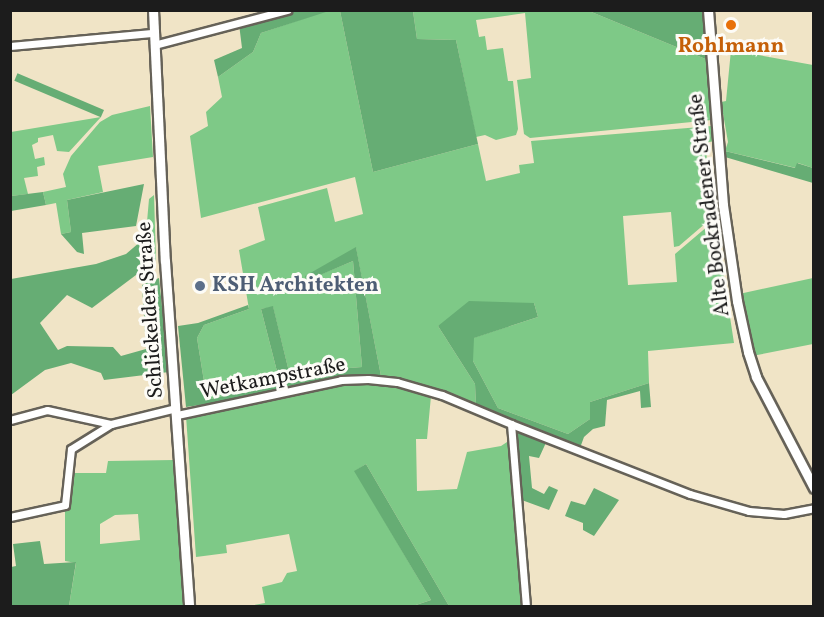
<!DOCTYPE html>
<meta charset="utf-8">
<style>
body{margin:0}
#map{position:relative;width:824px;height:617px;overflow:hidden;background:#f0e4c6;font-family:Vollkorn,serif}
div>[style]{position:absolute}
.green>*{inset:0;background:#7ec987}
.forest>*{inset:0;background:#66ad74;transform-origin:0 0}
.roads{filter:drop-shadow(2px 0 #666258) drop-shadow(-2px 0 #666258) drop-shadow(0 2px #666258) drop-shadow(0 -2px #666258)}
.street>*{height:7px;margin:-3.5px;padding:0 3.5px;transform-origin:3.5px;border-radius:3.5px;background:#fff}
.secondary>*{height:9px;margin:-4.5px;padding:0 4.5px;transform-origin:4.5px;border-radius:4.5px;background:#fff}
.dots>*{width:16px;height:16px;translate:-50% -50%;box-sizing:border-box;border:3px solid #fdfcf7;border-radius:50%}
span{translate:-50% -50%;white-space:nowrap;text-align:center;line-height:1.15;-webkit-text-stroke:6px #fdfcf7;paint-order:stroke}
.food-label{font-size:21px;color:#c56008;font-weight:700}
.street-label{font-size:21px;color:#1c1c1c}
.service-label{font-size:21px;color:#4e5e75;font-weight:700}
.left{translate:0 -50%;text-align:left}
.frame{position:absolute;inset:0;border:12px solid #1c1c1c;pointer-events:none}
</style>
<div id="map">
<div class="green">
<div style="clip-path:polygon(329px 10px,340px 11px,373px 172px,478px 144px,486px 181px,520px 173px,519px 165px,534px 163px,531px 141px,712px 126px,714px 141px,705px 143px,714px 216px,679px 246px,674px 247px,671px 212px,623px 216px,628px 285px,677px 282px,675px 254px,715px 220px,734px 343px,648px 351px,649px 383px,590px 402px,590px 419px,568px 434px,498px 408px,473px 361px,473px 338px,538px 317px,534px 303px,438px 326px,475px 384px,476px 406px,441px 390px,381px 376px,356px 248px,307px 280px,353px 261px,362px 367px,337px 369px,291px 380px,273px 307px,261px 309px,280px 383px,207px 400px,197px 338px,204px 325px,249px 309px,239px 250px,265px 240px,258px 207px,327px 188px,335px 222px,363px 214px,355px 177px,201px 218px,190px 136px,208px 126px,206px 112px,222px 97px,218px 77px,253px 52px,261px 33px)"></div>
<div style="clip-path:polygon(413px 11px,589px 11px,708px 60px,712px 120px,530px 138px,524px 134px,517px 80px,531px 78px,525px 13px,476px 20px,479px 37px,485px 36px,487px 50px,503px 48px,508px 81px,513px 81px,518px 129px,516px 135px,496px 140px,485px 135px,476px 137px,456px 40px,417px 39px)"></div>
<div style="clip-path:polygon(731px 50px,813px 65px,813px 168px,798px 163px,796px 168px,725px 151px,728px 142px,721px 102px,726px 101px)"></div>
<div style="clip-path:polygon(150px 106px,153px 157px,98px 166px,103px 192px,67px 200px,71px 232px,61px 234px,56px 203px,46px 205px,43px 192px,66px 187px,63px 174px,71px 156px,100px 122px,112px 115px)"></div>
<div style="clip-path:polygon(101px 117px,69px 152px,57px 151px,53px 135px,38px 138px,38px 142px,32px 145px,35px 159px,44px 157px,45px 165px,37px 167px,38px 176px,24px 178px,28px 194px,11px 196px,11px 132px)"></div>
<div style="clip-path:polygon(154px 195px,156px 260px,140px 242px,146px 233px,149px 199px)"></div>
<div style="clip-path:polygon(813px 278px,813px 344px,752px 356px,739px 294px)"></div>
<div style="clip-path:polygon(367px 381px,396px 384px,431px 396px,427px 439px,416px 439px,417px 491px,457px 489px,467px 452px,501px 446px,510px 440px,524px 606px,449px 606px,366px 464px,355px 471px,431px 600px,413px 606px,249px 606px,265px 603px,262px 587px,282px 582px,287px 573px,297px 571px,289px 534px,226px 545px,227px 553px,196px 557px,186px 416px,341px 382px)"></div>
<div style="clip-path:polygon(evenodd,174px 460px,185px 606px,69px 606px,76px 563px,65px 561px,65px 508px,70px 473px,106px 473px,108px 461px,174px 460px,138px 514px,140px 540px,100px 544px,100px 524px,115px 515px,138px 514px)"></div>
</div>
<div class="forest">
<div style="clip-path:polygon(293px 11px,329px 11px,261px 33px,253px 52px,218px 77px,214px 60px,242px 48px,239px 24px)"></div>
<div style="clip-path:polygon(340px 11px,413px 11px,417px 39px,456px 40px,478px 144px,373px 172px)"></div>
<div style="clip-path:polygon(589px 11px,705px 11px,708px 60px)"></div>
<div style="left:104px;top:110px;width:8px;height:94px;rotate:113deg"></div>
<div style="clip-path:polygon(725px 151px,795px 168px,797px 163px,813px 168px,813px 183px,725px 157px)"></div>
<div style="clip-path:polygon(144px 184px,136px 226px,82px 233px,84px 254px,77px 252px,61px 234px,71px 232px,67px 200px)"></div>
<div style="clip-path:polygon(43px 192px,46px 205px,11px 211px,11px 196px)"></div>
<div style="clip-path:polygon(140px 242px,156px 260px,92px 308px,67px 295px,40px 323px,58px 350px,67px 346px,113px 347px,121px 356px,146px 349px,142px 285px,159px 278px,169px 372px,104px 380px,101px 373px,71px 363px,45px 370px,11px 395px,11px 279px,96px 264px,126px 254px)"></div>
<div style="clip-path:polygon(356px 247px,381px 376px,339px 379px,208px 407px,207px 404px,186px 407px,178px 326px,198px 323px,248px 305px,249px 309px,204px 325px,197px 338px,207px 400px,280px 383px,261px 309px,273px 306px,291px 380px,337px 369px,362px 367px,353px 261px,306px 281px,305px 276px)"></div>
<div style="clip-path:polygon(469px 301px,534px 303px,538px 317px,474px 338px,473px 361px,498px 408px,568px 434px,590px 419px,590px 402px,649px 383px,651px 407px,641px 408px,640px 391px,607px 400px,605px 426px,593px 429px,584px 437px,580px 448px,549px 436px,539px 458px,529px 456px,532px 488px,544px 494px,549px 486px,558px 490px,549px 510px,519px 499px,514px 432px,517px 425px,476px 406px,475px 384px,438px 326px)"></div>
<div style="clip-path:polygon(366px 464px,449px 606px,413px 606px,431px 600px,354px 471px)"></div>
<div style="clip-path:polygon(594px 488px,619px 500px,594px 536px,583px 530px,583px 523px,565px 516px,571px 501px,585px 505px)"></div>
<div style="clip-path:polygon(40px 541px,44px 564px,76px 562px,69px 606px,11px 606px,11px 567px,16px 566px,13px 544px)"></div>
</div>
<div class="roads">
<div class="street">
<div style="left:154px;top:45px;width:138px;rotate:-14.7deg"></div>
<div style="left:10px;top:46px;width:145px;rotate:-5.2deg"></div>
<div style="left:177px;top:415px;width:168px;rotate:-12deg"></div>
<div style="left:341px;top:380px;width:27px;rotate:-2deg"></div>
<div style="left:368px;top:379px;width:29px;rotate:6deg"></div>
<div style="left:397px;top:382px;width:47px;rotate:16.1deg"></div>
<div style="left:442px;top:395px;width:75px;rotate:22.8deg"></div>
<div style="left:511px;top:424px;width:183px;rotate:85.3deg"></div>
<div style="left:10px;top:420px;width:38px;rotate:-15deg"></div>
<div style="left:47px;top:410px;width:66px;rotate:12.3deg"></div>
<div style="left:111px;top:424px;width:67px;rotate:-13.8deg"></div>
<div style="left:511px;top:424px;width:192px;rotate:21.4deg"></div>
<div style="left:690px;top:494px;width:61px;rotate:16.1deg"></div>
<div style="left:749px;top:511px;width:35px;rotate:5deg"></div>
<div style="left:784px;top:514px;width:31px;rotate:-11deg"></div>
<div style="left:10px;top:517px;width:56px;rotate:-12.3deg"></div>
<div style="left:65px;top:505px;width:56px;rotate:-83.9deg"></div>
<div style="left:71px;top:449px;width:47px;rotate:-32deg"></div>
</div>
<div class="secondary">
<div style="left:153px;top:10px;width:251px;rotate:87.3deg"></div>
<div style="left:165px;top:261px;width:346px;rotate:86deg"></div>
<div style="left:708px;top:10px;width:196px;rotate:85.6deg"></div>
<div style="left:723px;top:205px;width:97px;rotate:81.7deg"></div>
<div style="left:737px;top:301px;width:52px;rotate:77.8deg"></div>
<div style="left:748px;top:352px;width:26px;rotate:72deg"></div>
<div style="left:756px;top:377px;width:125px;rotate:62.4deg"></div>
</div>
</div>
<div class="dots">
<div style="left:731px;top:25px;background:#e8710a"></div>
<div style="left:200px;top:286px;background:#5c6f8a"></div>
</div>
<div class="food-label">
<span style="left:731px;top:47px">Rohlmann</span>
</div>
<div class="street-label">
<span style="left:710px;top:205px;rotate:-97deg">Alte Bockradener Straße</span>
<span style="left:151px;top:310px;rotate:-94deg">Schlickelder Straße</span>
<span style="left:273px;top:379px;rotate:-11deg">Wetkampstraße</span>
</div>
<div class="service-label">
<span class="left" style="left:212px;top:286px">KSH Architekten</span>
</div>
<div class="frame"></div>
</div>
